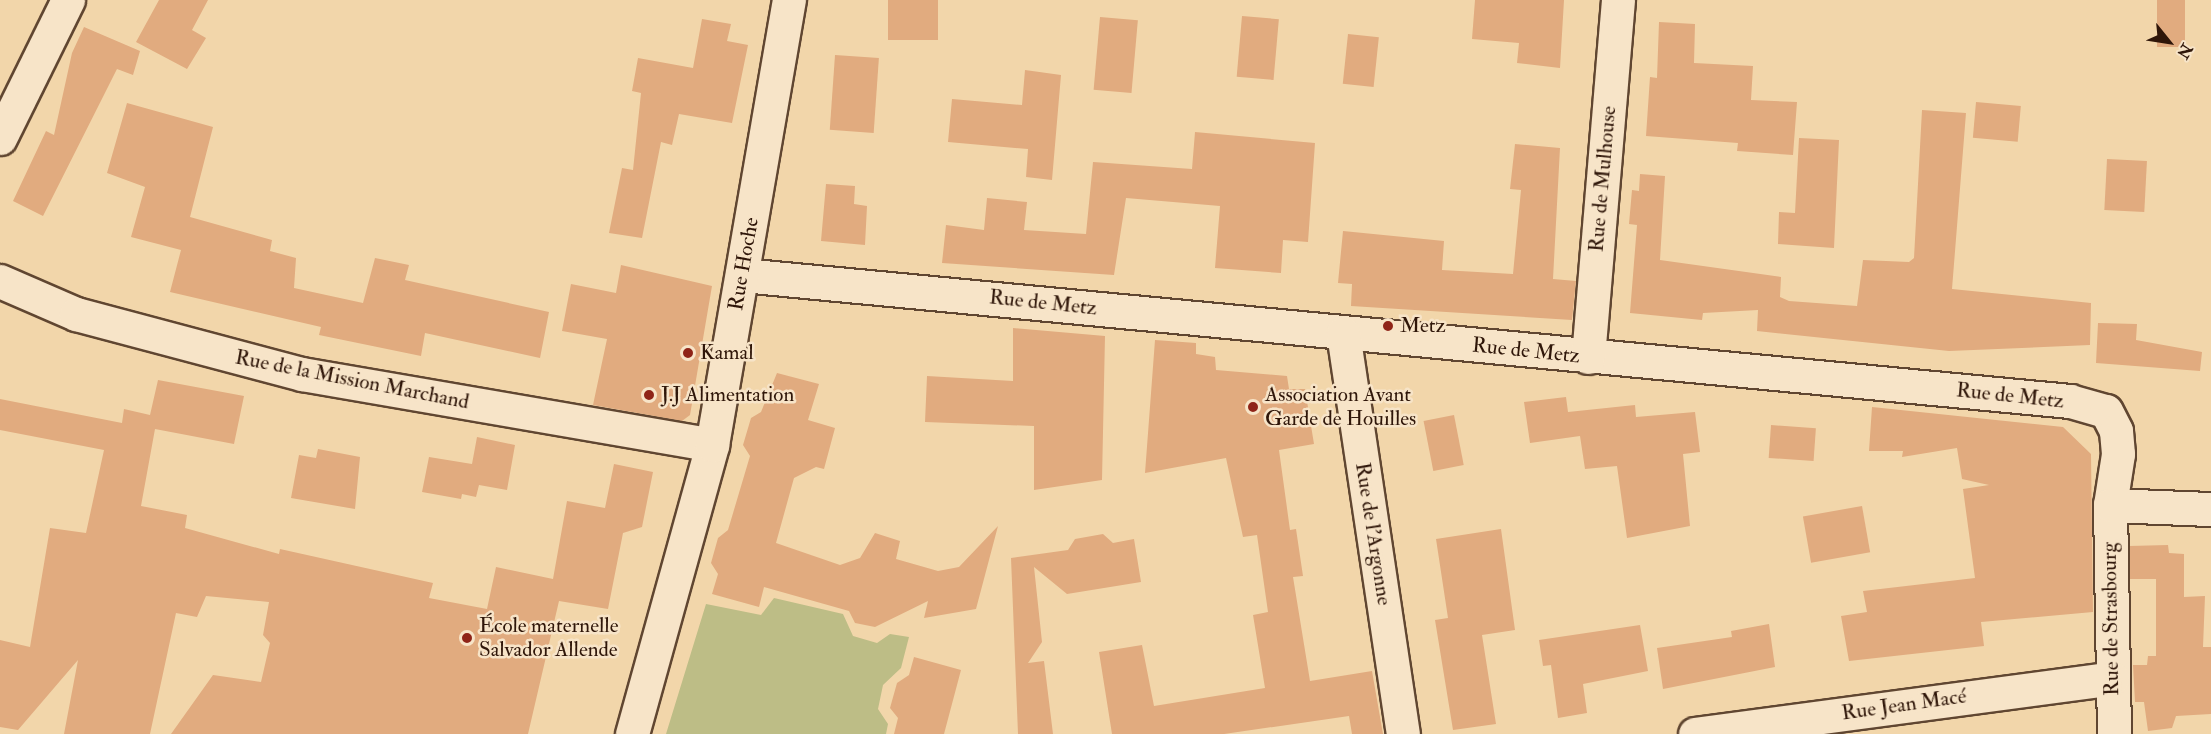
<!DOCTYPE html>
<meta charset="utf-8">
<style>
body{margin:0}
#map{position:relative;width:2211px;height:734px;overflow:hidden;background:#f2d6aa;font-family:"IM FELL Double Pica",serif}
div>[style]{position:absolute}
.green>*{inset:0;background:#bdbd86}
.building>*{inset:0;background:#e1ab7f;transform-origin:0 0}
.roads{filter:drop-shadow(2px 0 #604631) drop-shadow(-2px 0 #604631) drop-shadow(0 2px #604631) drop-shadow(0 -2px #604631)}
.minor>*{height:33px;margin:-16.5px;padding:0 16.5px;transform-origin:16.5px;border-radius:16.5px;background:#f7e4c8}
.dots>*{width:16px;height:16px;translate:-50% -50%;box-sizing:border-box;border:3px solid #f7e4c8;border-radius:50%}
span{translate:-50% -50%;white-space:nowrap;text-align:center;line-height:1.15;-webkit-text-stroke:5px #f7e4c8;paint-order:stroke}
.street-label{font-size:21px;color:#2f1609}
.poi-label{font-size:21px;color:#2f1609}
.left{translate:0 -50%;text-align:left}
.north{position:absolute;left:2139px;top:12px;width:60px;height:60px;-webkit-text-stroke:4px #f7e4c8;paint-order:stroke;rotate:120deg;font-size:16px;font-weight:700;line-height:24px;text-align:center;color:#2f1609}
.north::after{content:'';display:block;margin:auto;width:21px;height:27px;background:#2f1609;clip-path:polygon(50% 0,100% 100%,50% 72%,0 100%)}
</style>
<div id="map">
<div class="green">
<div style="clip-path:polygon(774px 598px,843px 614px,853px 636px,877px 643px,890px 634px,909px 637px,901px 668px,883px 685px,878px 709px,888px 724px,886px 734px,666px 734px,706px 604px,761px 615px)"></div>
</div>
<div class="building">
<div style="clip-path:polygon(159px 0,208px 0,192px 30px,206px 38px,187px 69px,136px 42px)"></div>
<div style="left:888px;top:0;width:50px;height:40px"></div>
<div style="clip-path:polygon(1475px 0,1564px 0,1560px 68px,1517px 63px,1519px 43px,1472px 39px)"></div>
<div style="left:2157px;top:0;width:28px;height:47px"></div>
<div style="left:1242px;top:16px;width:37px;height:61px;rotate:5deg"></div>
<div style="left:1100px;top:17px;width:38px;height:73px;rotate:5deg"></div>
<div style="clip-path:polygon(702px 19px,731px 24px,727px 41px,748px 45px,732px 123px,679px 114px,672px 145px,661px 142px,642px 238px,609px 233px,622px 168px,633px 170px,641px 93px,632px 91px,638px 58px,693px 68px)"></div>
<div style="clip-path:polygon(1659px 22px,1695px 24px,1694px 63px,1753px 66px,1751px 100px,1797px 102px,1793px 155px,1737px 151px,1738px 143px,1646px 136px,1650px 77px,1657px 78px)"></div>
<div style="clip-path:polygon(84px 27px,140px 51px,133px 75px,117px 69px,43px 216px,13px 201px,46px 131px,54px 135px,72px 53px)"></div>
<div style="left:1348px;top:34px;width:31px;height:50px;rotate:6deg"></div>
<div style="left:835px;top:55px;width:44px;height:75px;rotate:4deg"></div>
<div style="clip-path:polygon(1025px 70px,1061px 75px,1052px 180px,1026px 177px,1028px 149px,948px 142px,952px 99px,1022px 105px)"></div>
<div style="left:1976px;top:102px;width:45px;height:36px;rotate:5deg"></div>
<div style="clip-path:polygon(127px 103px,213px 127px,190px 217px,272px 240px,270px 251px,296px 258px,294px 288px,363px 303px,375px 258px,409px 265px,405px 280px,549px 312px,540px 358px,425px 333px,421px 356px,319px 335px,321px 327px,170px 292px,181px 250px,131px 237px,145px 187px,107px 173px)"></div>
<div style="clip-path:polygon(1922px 110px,1966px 113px,1952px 289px,2091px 303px,2090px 345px,1949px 351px,1757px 331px,1758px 310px,1703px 313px,1702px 320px,1630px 313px,1637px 225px,1629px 224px,1632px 190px,1639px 191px,1640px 174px,1665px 176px,1660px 260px,1781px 277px,1780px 297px,1789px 301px,1857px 306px,1863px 260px,1909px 262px,1914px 258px)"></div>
<div style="clip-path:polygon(1195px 132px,1315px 143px,1308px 242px,1283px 240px,1281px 273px,1215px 268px,1220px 206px,1126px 198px,1114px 275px,942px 263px,946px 225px,984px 230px,987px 198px,1027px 202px,1024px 230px,1086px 234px,1093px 162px,1192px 169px)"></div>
<div style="clip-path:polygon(1799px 138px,1839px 140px,1834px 248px,1778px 244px,1779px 212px,1795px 213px)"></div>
<div style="clip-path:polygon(1515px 144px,1560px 148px,1553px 279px,1576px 281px,1572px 320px,1351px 306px,1352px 284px,1338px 283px,1343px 231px,1444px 241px,1442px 270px,1513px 274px,1521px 190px,1510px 189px)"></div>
<div style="left:2107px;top:159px;width:40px;height:51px;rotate:3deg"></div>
<div style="clip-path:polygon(826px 184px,855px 186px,854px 204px,867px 206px,865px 245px,821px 241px)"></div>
<div style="clip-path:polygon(621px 265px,712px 286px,690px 415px,682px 421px,593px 405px,607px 339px,562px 331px,571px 284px,616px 293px)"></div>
<div style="clip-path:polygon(2098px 323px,2137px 324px,2136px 340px,2202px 352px,2200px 371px,2096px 363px)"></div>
<div style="clip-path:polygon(1013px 328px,1105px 336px,1102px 480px,1034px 490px,1034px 426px,925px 422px,927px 376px,1013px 381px)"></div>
<div style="clip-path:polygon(1155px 340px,1196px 343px,1196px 354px,1215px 357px,1216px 370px,1287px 376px,1289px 389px,1305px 389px,1314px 444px,1279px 450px,1290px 530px,1296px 529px,1303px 576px,1293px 577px,1310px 681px,1372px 671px,1383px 734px,1352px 734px,1349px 716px,1224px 734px,1112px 734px,1099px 652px,1142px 645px,1154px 706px,1265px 688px,1253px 615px,1268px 612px,1257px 535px,1243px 537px,1226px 458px,1145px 473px)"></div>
<div style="clip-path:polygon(777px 373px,819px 384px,808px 420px,835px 428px,824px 469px,816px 467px,794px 478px,776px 543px,840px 565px,860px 558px,875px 533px,900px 541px,896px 559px,938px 571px,959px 567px,998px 526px,976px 609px,924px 618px,928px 601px,875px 627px,855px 623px,849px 611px,764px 587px,759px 607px,712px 594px,718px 574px,711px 563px,718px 538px,728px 530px,750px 456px,743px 445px,751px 418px,761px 412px)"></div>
<div style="clip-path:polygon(158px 380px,244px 396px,234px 444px,155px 429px,141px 506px,187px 515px,185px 528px,279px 554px,280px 549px,433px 583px,429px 598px,487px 609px,496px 567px,553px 579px,567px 501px,605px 508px,614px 464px,653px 472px,642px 527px,623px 533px,608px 609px,559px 601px,528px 734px,171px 734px,213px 675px,261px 682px,270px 643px,263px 635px,269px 602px,206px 596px,197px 617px,176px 613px,150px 734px,64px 734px,78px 660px,18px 730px,0 727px,0 640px,30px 647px,50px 528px,86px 533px,104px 450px,0 430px,0 399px,122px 423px,124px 409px,150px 415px)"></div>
<div style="clip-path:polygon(1566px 397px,1568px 412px,1635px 405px,1636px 417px,1695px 412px,1700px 452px,1683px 454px,1690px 526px,1627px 538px,1617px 466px,1585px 469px,1580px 436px,1530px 443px,1524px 402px)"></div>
<div style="clip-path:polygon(1872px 407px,2063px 427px,2091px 454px,2093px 612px,1981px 622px,1984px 646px,1849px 661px,1841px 616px,1867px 612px,1863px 591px,1975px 578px,1963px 489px,1989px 485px,1962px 479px,1957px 448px,1902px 457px,1903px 451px,1869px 451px)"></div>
<div style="left:1454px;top:415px;width:51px;height:31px;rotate:79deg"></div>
<div style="left:1771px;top:425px;width:45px;height:33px;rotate:4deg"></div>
<div style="clip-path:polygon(477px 437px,515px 445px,507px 490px,479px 485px,476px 497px,462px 494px,461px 499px,422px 492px,429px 457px,472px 464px)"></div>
<div style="clip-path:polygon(318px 449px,360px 457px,355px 509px,291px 498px,299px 455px,316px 458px)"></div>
<div style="left:1862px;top:506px;width:47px;height:60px;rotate:80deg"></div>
<div style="clip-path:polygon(1501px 529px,1515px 630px,1482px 635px,1496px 724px,1453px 730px,1435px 620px,1448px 618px,1436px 539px)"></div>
<div style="clip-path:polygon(1103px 534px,1113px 543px,1134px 539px,1141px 582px,1067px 594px,1034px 567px,1042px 642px,1028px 663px,1044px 661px,1053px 734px,1018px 734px,1011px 558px,1068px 550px,1075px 539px)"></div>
<div style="clip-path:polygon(2168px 545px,2169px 553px,2184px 554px,2184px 597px,2205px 596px,2203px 647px,2211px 647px,2211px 714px,2176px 716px,2172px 728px,2148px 731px,2144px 702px,2135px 702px,2133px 665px,2147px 665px,2148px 656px,2156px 656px,2156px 579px,2130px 579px,2129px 546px)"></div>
<div style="clip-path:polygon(1769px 624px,1775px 667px,1663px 689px,1657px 648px,1732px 637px,1731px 631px)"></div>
<div style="clip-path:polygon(1640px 625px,1648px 671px,1583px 684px,1587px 713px,1558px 718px,1551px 665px,1543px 666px,1539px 640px)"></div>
<div style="clip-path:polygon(914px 657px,961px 670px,944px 734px,894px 734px,898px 718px,890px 708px,897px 683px,909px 675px)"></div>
</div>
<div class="roads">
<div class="minor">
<div style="left:0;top:138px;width:154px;rotate:-63.8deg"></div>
<div style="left:742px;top:275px;width:1334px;rotate:5.42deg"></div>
<div style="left:2070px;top:401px;width:37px;rotate:16deg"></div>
<div style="left:2106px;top:411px;width:22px;rotate:63deg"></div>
<div style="left:2116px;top:431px;width:23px;rotate:85deg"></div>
<div style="left:2118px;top:454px;width:52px;rotate:98.9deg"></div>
<div style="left:2110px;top:505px;width:229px;rotate:89deg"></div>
<div style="left:0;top:281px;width:83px;rotate:23.5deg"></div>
<div style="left:76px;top:314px;width:234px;rotate:14.9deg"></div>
<div style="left:302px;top:374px;width:416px;rotate:9.8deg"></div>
<div style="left:1343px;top:333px;width:405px;rotate:81.5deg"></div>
<div style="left:1588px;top:357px;width:358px;rotate:-85.2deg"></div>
<div style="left:2110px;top:505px;width:101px;rotate:2.3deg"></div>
<div style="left:632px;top:734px;width:300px;rotate:-74.5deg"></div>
<div style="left:712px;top:445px;width:452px;rotate:-80.2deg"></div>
<div style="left:1695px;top:734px;width:421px;rotate:-7.6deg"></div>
</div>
</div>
<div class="dots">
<div style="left:1388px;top:326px;background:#8f2418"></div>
<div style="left:688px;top:353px;background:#8f2418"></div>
<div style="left:649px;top:395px;background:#8f2418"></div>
<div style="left:1253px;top:407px;background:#8f2418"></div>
<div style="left:467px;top:638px;background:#8f2418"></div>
</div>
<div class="street-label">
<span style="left:1603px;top:179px;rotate:-85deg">Rue de Mulhouse</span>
<span style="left:744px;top:264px;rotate:-80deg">Rue Hoche</span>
<span style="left:1043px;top:303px;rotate:6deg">Rue de Metz</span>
<span style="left:1526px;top:351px;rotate:6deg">Rue de Metz</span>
<span style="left:352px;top:380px;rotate:11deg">Rue de la Mission Marchand</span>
<span style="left:2010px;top:396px;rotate:6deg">Rue de Metz</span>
<span style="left:1373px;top:534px;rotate:81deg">Rue de l'Argonne</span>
<span style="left:2111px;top:619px;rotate:-91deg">Rue de Strasbourg</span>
<span style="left:1904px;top:705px;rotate:-8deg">Rue Jean Macé</span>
</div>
<div class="poi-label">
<span class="left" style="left:1400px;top:326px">Metz</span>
<span class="left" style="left:700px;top:353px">Kamal</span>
<span class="left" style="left:661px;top:395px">J.J Alimentation</span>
<span class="left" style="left:1265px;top:407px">Association Avant<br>Garde de Houilles</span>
<span class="left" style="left:479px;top:638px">École maternelle<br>Salvador Allende</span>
</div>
<div class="north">N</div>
</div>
